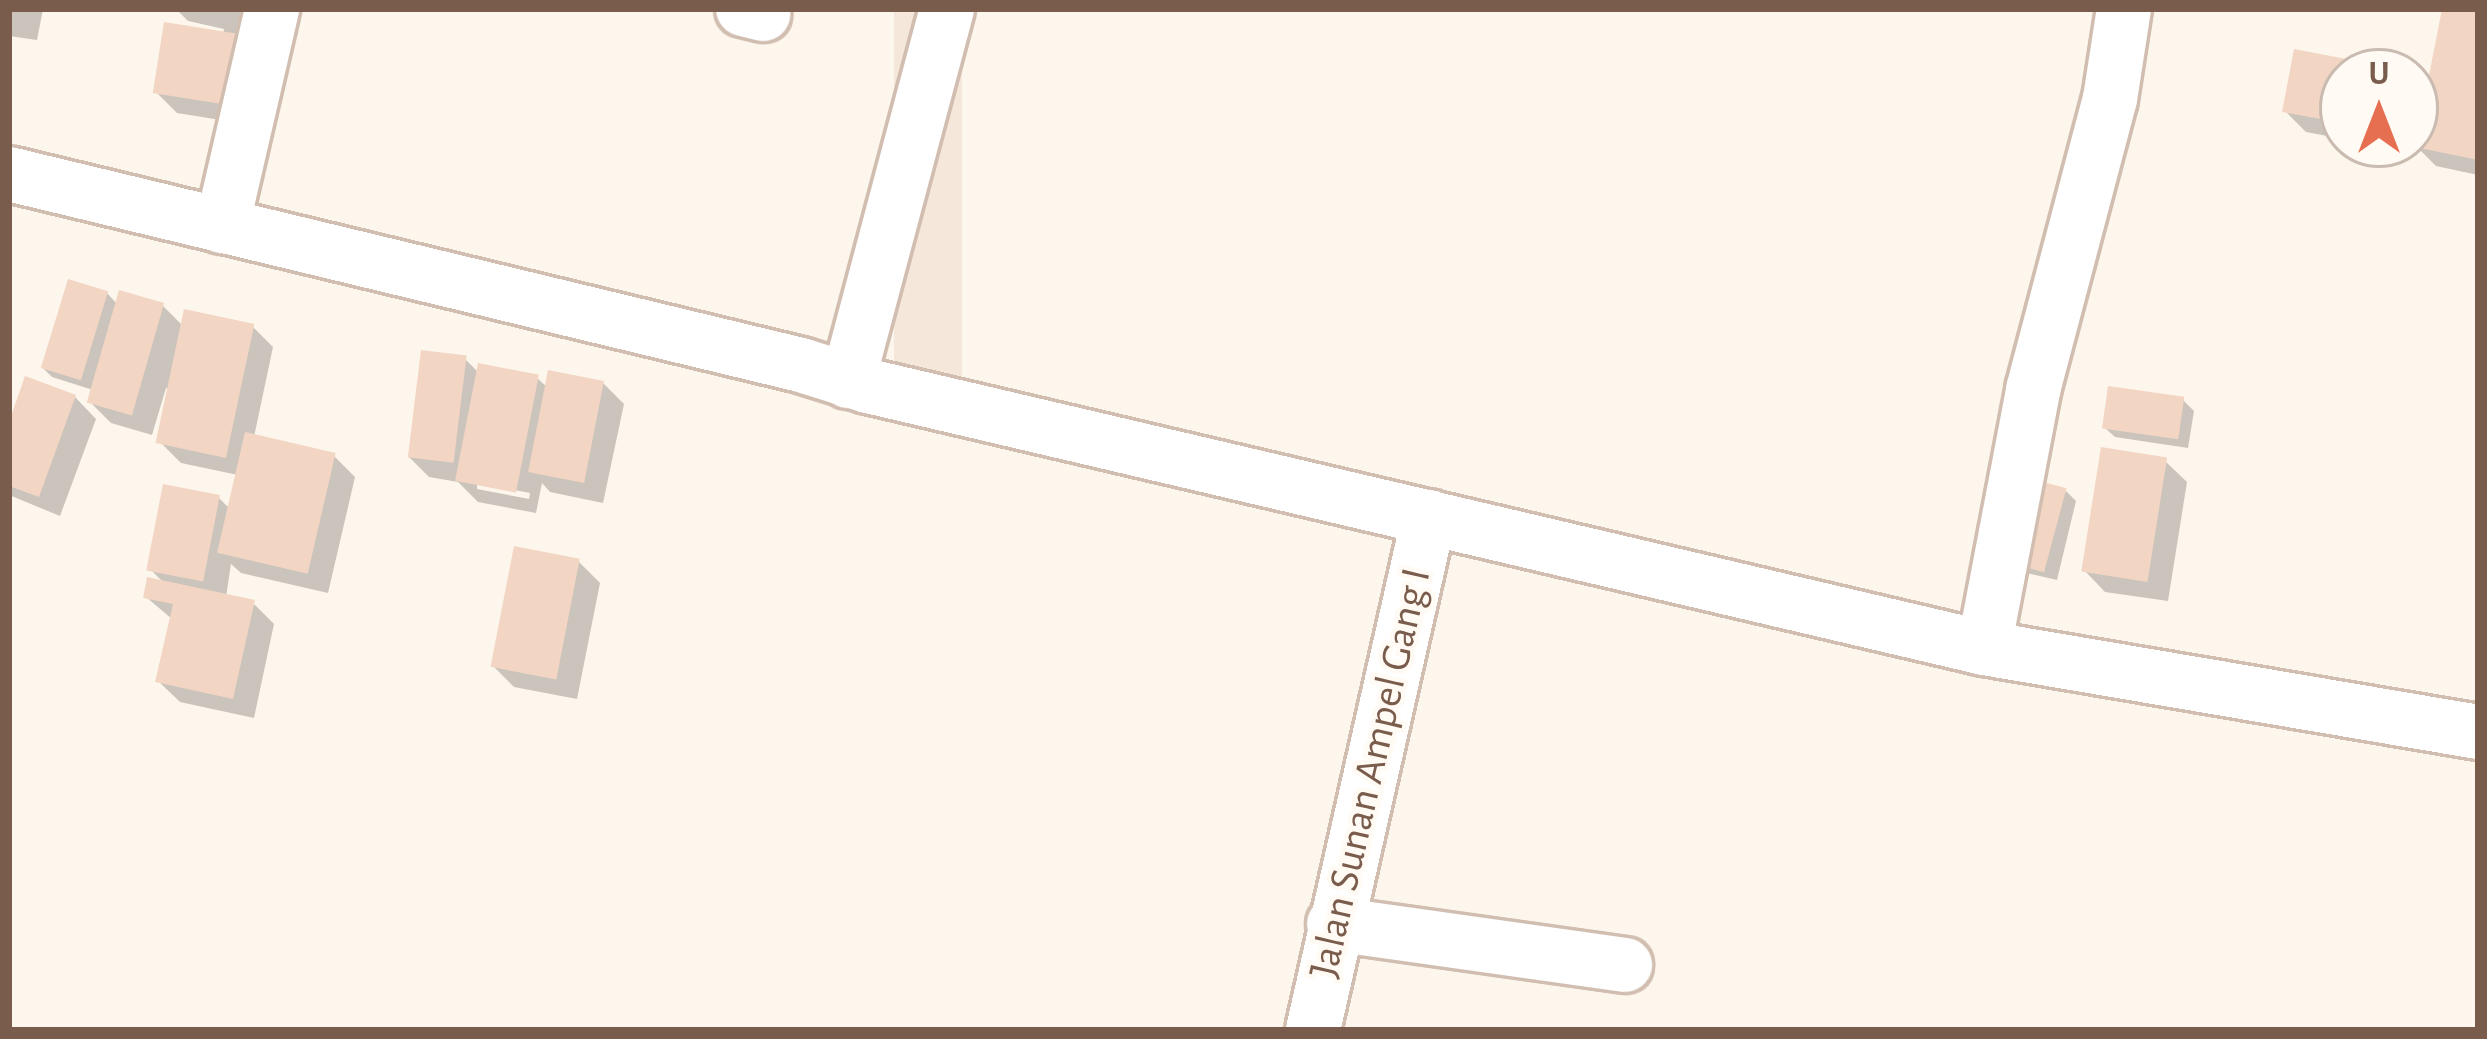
<!DOCTYPE html>
<style>
body{margin:0}
#map{position:relative;width:2487px;height:1039px;overflow:hidden;background:#fdf6ec;font-family:"Alegreya Sans",sans-serif}
div>[style]{position:absolute}
.residential>*{inset:0;background:#f5e8da;transform-origin:0 0}
.shadow>*{inset:0;background:#0003}
.building>*{inset:0;background:#f3d5c3;transform-origin:0 0}
.roads{filter:drop-shadow(3px 0 #d1beb0) drop-shadow(-3px 0 #d1beb0) drop-shadow(0 3px #d1beb0) drop-shadow(0 -3px #d1beb0)}
.street>*{height:54px;margin:-27px;padding:0 27px;transform-origin:27px;border-radius:27px;background:#fff}
span{translate:-50% -50%;white-space:nowrap;text-align:center;line-height:1.15;-webkit-text-stroke:9px #fffaf3;paint-order:stroke}
.street-label{font-size:42px;color:#7a5c4d}
.frame{position:absolute;inset:0;border:12px solid #7a5c4d;pointer-events:none}
.north{position:absolute;left:2319px;top:48px;width:120px;height:120px;box-sizing:border-box;background:#fffaf3;border:3px solid #cabbb1;border-radius:50%;rotate:0deg;font-size:33px;font-weight:700;line-height:48px;text-align:center;color:#7a5c4d}
.north::after{content:'';display:block;margin:auto;width:42px;height:54px;background:#e76f51;clip-path:polygon(50% 0,100% 100%,50% 72%,0 100%)}
</style>
<div id="map">
<div class="residential">
<div style="left:894px;top:9px;width:68px;height:368px"></div>
</div>
<div class="shadow">
<div style="clip-path:polygon(9px 9px,43px 9px,37px 40px,9px 36px)"></div>
<div style="clip-path:polygon(176px 9px,274px 9px,268px 38px,237px 32px,263px 58px,252px 125px,177px 113px,156px 92px,223px 34px,224px 29px,188px 21px)"></div>
<div style="clip-path:polygon(2445px 9px,2478px 9px,2478px 175px,2436px 166px,2416px 146px,2415px 152px,2371px 144px,2415px 144px,2415px 83px,2426px 94px)"></div>
<div style="clip-path:polygon(2296px 53px,2400px 72px,2343px 72px,2343px 139px,2306px 132px,2285px 111px)"></div>
<div style="clip-path:polygon(107px 293px,118px 305px,162px 305px,183px 326px,252px 326px,273px 347px,254px 437px,334px 456px,355px 477px,328px 593px,241px 573px,231px 564px,226px 597px,253px 603px,274px 624px,254px 718px,180px 702px,158px 681px,172px 619px,146px 597px,164px 583px,151px 570px,218px 497px,230px 509px,238px 475px,181px 463px,160px 442px,170px 389px,166px 388px,152px 435px,111px 423px,90px 402px,93px 390px,52px 377px,42px 367px)"></div>
<div style="clip-path:polygon(evenodd,465px 359px,479px 373px,537px 378px,547px 387px,603px 383px,624px 404px,603px 503px,550px 492px,542px 483px,536px 513px,478px 502px,458px 482px,429px 477px,408px 456px,465px 359px,477px 483px,530px 493px,529px 499px,477px 489px,477px 483px)"></div>
<div style="clip-path:polygon(75px 397px,96px 419px,60px 516px,9px 495px,9px 431px)"></div>
<div style="clip-path:polygon(2183px 400px,2194px 411px,2188px 448px,2115px 437px,2104px 427px)"></div>
<div style="clip-path:polygon(2165px 461px,2187px 482px,2168px 601px,2105px 592px,2084px 570px)"></div>
<div style="clip-path:polygon(2066px 491px,2076px 501px,2057px 580px,2018px 571px)"></div>
<div style="clip-path:polygon(579px 562px,600px 583px,577px 699px,514px 687px,493px 666px)"></div>
</div>
<div class="building">
<div style="clip-path:polygon(2442px 9px,2478px 9px,2478px 160px,2415px 147px)"></div>
<div style="left:164px;top:22px;width:81px;height:72px;rotate:9deg"></div>
<div style="clip-path:polygon(2294px 49px,2404px 70px,2404px 72px,2343px 72px,2343px 123px,2282px 112px)"></div>
<div style="left:68px;top:279px;width:42px;height:93px;rotate:17deg"></div>
<div style="left:119px;top:290px;width:47px;height:117px;rotate:16deg"></div>
<div style="left:184px;top:309px;width:72px;height:137px;rotate:12deg"></div>
<div style="left:421px;top:350px;width:46px;height:108px;rotate:7deg"></div>
<div style="left:478px;top:363px;width:62px;height:120px;rotate:11deg"></div>
<div style="left:548px;top:370px;width:57px;height:104px;rotate:11deg"></div>
<div style="clip-path:polygon(25px 376px,76px 395px,39px 497px,9px 486px,9px 422px)"></div>
<div style="left:2108px;top:386px;width:77px;height:43px;rotate:8deg"></div>
<div style="left:245px;top:432px;width:93px;height:124px;rotate:13deg"></div>
<div style="left:2101px;top:447px;width:67px;height:126px;rotate:9deg"></div>
<div style="left:2025px;top:477px;width:43px;height:87px;rotate:15deg"></div>
<div style="left:163px;top:484px;width:58px;height:88px;rotate:11deg"></div>
<div style="left:514px;top:546px;width:67px;height:123px;rotate:11deg"></div>
<div style="clip-path:polygon(147px 577px,255px 600px,233px 699px,155px 682px,173px 604px,143px 598px)"></div>
</div>
<div class="roads">
<div class="street">
<div style="left:743px;top:9px;width:21px;rotate:14deg"></div>
<div style="left:9px;top:174px;width:815px;rotate:13.56deg"></div>
<div style="left:801px;top:365px;width:70px;rotate:17.4deg"></div>
<div style="left:868px;top:386px;width:1146px;rotate:13.21deg"></div>
<div style="left:1984px;top:648px;width:501px;rotate:9.65deg"></div>
<div style="left:222px;top:226px;width:223px;rotate:-77deg"></div>
<div style="left:848px;top:381px;width:385px;rotate:-75.1deg"></div>
<div style="left:1984px;top:648px;width:263px;rotate:-79.2deg"></div>
<div style="left:2033px;top:390px;width:301px;rotate:-75.2deg"></div>
<div style="left:2110px;top:99px;width:91px;rotate:-81.2deg"></div>
<div style="left:1334px;top:924px;width:294px;rotate:8deg"></div>
<div style="left:1313px;top:1030px;width:526px;rotate:-77.26deg"></div>
</div>
</div>
<div class="street-label">
<span style="left:1370px;top:773px;rotate:-77deg">Jalan Sunan Ampel Gang I</span>
</div>
<div class="frame"></div>
<div class="north">U</div>
</div>
